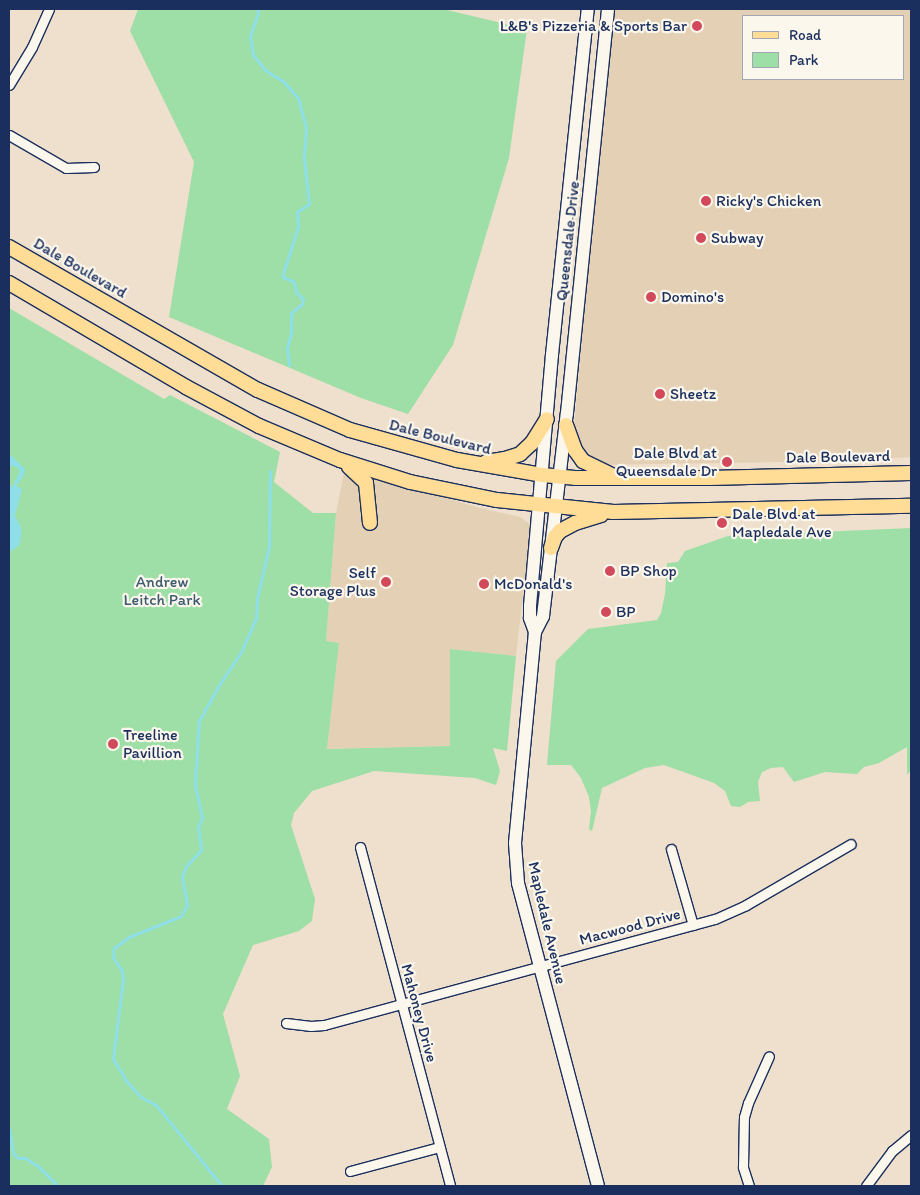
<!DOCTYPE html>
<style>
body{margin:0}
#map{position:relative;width:920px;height:1195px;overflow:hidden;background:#eee0cc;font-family:Itim,sans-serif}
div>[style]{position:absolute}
.built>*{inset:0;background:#e4d0b5}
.green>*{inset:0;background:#9edea7}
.water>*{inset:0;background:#8edfe7}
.stream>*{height:3px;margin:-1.5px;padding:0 1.5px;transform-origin:1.5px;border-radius:1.5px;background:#8edfe7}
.roads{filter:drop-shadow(1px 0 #1b2f5e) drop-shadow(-1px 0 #1b2f5e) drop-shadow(0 1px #1b2f5e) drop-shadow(0 -1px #1b2f5e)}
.street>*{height:9px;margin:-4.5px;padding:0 4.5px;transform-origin:4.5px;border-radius:4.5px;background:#fbf7ec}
.secondary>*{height:12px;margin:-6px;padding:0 6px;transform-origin:6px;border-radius:6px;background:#fbf7ec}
.primary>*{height:14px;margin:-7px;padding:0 7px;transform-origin:7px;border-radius:7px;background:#ffdd96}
.dots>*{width:14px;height:14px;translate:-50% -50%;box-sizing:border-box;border:2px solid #fbf7ec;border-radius:50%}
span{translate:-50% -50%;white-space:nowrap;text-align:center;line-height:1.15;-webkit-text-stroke:4.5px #fbf7ec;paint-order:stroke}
.poi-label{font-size:16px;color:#1b2f5e}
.right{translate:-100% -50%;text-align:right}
.left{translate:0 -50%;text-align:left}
.street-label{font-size:16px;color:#1b2f5e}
.park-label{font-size:16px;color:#3c5b70}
.frame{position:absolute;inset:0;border:10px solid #1b2f5e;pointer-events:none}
.legend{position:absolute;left:742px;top:15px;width:162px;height:65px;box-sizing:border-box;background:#fbf7ec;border:1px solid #a1a7b3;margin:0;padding:6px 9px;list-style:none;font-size:15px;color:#1b2f5e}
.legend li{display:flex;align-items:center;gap:10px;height:25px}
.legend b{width:25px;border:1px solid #a1a7b3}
</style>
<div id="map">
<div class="built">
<div style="clip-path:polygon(evenodd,610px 9px,911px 9px,911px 457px,849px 461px,595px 465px,573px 440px,610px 9px,744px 16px,904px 16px,904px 79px,744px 79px,744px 16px)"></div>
<div style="clip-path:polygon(345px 468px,480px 508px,520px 517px,531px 525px,516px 656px,450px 649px,450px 746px,327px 749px,339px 643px,326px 641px,336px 513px)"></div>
</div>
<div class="green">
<div style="clip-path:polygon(138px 9px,443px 9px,527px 29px,509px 158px,453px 345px,408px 414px,361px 398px,169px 317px,194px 162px,130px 31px)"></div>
<div style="clip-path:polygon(9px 308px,164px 399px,170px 395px,280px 452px,274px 482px,313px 513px,336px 513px,326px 641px,339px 643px,327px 749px,450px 746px,450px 649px,516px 656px,507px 751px,493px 748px,500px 771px,496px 785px,475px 778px,374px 771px,312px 791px,294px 813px,291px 825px,315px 899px,312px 921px,299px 931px,253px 945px,223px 1014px,240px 1076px,227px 1109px,269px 1139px,272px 1167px,263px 1186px,9px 1186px)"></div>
<div style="clip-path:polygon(911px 528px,911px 770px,907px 775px,907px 747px,879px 763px,864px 767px,857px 774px,825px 772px,794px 782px,783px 767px,771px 768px,762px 772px,758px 782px,760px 801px,748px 802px,740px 807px,731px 806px,725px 791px,714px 783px,664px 765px,645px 768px,602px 788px,592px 831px,589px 829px,591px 811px,589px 797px,581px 778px,571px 765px,547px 765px,556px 661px,588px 629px,657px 620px,661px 613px,665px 594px,667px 563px,678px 562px,685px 551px,728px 536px)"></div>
</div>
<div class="water">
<div style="clip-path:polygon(12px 456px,25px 469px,24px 475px,16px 486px,22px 489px,15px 516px,21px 527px,21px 538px,19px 545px,12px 551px,9px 548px,9px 485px,13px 486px,20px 471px,16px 466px,9px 467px,9px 457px)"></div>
</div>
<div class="stream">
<div style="left:257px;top:9px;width:4px;rotate:76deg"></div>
<div style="left:258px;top:13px;width:24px;rotate:109deg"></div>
<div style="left:250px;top:36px;width:19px;rotate:81deg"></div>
<div style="left:253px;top:55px;width:19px;rotate:51deg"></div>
<div style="left:265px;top:70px;width:22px;rotate:32deg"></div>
<div style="left:284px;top:82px;width:21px;rotate:49deg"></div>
<div style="left:298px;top:98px;width:30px;rotate:75deg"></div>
<div style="left:306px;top:127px;width:31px;rotate:94deg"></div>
<div style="left:304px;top:158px;width:46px;rotate:83.8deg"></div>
<div style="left:309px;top:204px;width:14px;rotate:146deg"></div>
<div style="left:297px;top:212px;width:14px;rotate:86deg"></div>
<div style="left:298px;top:226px;width:50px;rotate:107.4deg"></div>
<div style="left:283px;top:274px;width:3px;rotate:90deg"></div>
<div style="left:283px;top:277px;width:12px;rotate:24deg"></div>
<div style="left:294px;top:282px;width:10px;rotate:79deg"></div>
<div style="left:296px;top:292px;width:10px;rotate:45deg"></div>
<div style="left:303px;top:299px;width:5px;rotate:101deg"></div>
<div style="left:302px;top:304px;width:14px;rotate:141deg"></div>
<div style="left:291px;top:313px;width:20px;rotate:90deg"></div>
<div style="left:291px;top:333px;width:16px;rotate:105deg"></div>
<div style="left:287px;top:348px;width:17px;rotate:83deg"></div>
<div style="left:9px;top:1128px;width:25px;rotate:81deg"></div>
<div style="left:13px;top:1153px;width:7px;rotate:45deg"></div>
<div style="left:18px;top:1158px;width:7px"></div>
<div style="left:25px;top:1158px;width:15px;rotate:32deg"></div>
<div style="left:38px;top:1166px;width:28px;rotate:45deg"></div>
<div style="left:222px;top:1186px;width:104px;rotate:-129.2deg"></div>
<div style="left:156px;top:1105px;width:17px;rotate:-152deg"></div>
<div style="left:141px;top:1097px;width:21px;rotate:-133deg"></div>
<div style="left:127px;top:1082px;width:27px;rotate:-121deg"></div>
<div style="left:113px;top:1059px;width:81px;rotate:-82.9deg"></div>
<div style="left:123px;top:979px;width:8px;rotate:-97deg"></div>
<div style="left:122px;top:971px;width:17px;rotate:-123deg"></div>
<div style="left:113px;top:957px;width:9px;rotate:-84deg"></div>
<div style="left:114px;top:948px;width:19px;rotate:-36deg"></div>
<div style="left:129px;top:937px;width:56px;rotate:-22deg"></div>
<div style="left:181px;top:916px;width:13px;rotate:-61deg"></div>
<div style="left:187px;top:905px;width:28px;rotate:-100deg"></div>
<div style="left:182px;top:877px;width:12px;rotate:-70deg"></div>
<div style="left:186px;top:866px;width:22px;rotate:-47deg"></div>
<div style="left:201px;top:850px;width:23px;rotate:-97deg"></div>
<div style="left:198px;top:827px;width:10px;rotate:-66deg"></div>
<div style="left:202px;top:818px;width:35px;rotate:-102deg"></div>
<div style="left:195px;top:784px;width:63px;rotate:-86.4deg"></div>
<div style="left:199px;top:721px;width:38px;rotate:-61deg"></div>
<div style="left:217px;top:688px;width:43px;rotate:-56.3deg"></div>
<div style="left:241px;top:652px;width:36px;rotate:-66deg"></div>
<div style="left:256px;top:619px;width:21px;rotate:-87deg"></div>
<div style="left:257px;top:598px;width:52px;rotate:-76.8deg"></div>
<div style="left:269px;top:547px;width:76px;rotate:-89.2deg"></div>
</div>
<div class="roads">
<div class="street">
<div style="left:9px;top:85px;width:44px;rotate:-58.8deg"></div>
<div style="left:32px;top:47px;width:42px;rotate:-65.9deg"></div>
<div style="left:9px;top:135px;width:66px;rotate:30.1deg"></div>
<div style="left:66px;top:168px;width:28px;rotate:-2deg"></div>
<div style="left:360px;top:847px;width:351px;rotate:75.1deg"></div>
<div style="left:671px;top:849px;width:79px;rotate:73.9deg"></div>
<div style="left:286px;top:1023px;width:25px;rotate:7deg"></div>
<div style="left:311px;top:1026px;width:13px;rotate:-4deg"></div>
<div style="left:324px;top:1025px;width:405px;rotate:-15.2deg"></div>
<div style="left:715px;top:919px;width:34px;rotate:-24deg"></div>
<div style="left:746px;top:905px;width:121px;rotate:-30.2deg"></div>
<div style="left:350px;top:1171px;width:92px;rotate:-15.1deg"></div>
<div style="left:749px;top:1186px;width:20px;rotate:-108deg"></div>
<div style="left:743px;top:1167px;width:50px;rotate:-88.9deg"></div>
<div style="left:744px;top:1117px;width:15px;rotate:-74deg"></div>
<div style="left:748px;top:1103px;width:51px;rotate:-65.9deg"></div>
<div style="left:866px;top:1186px;width:44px;rotate:-53.4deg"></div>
<div style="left:892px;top:1151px;width:25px;rotate:-40deg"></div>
</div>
<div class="secondary">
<div style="left:535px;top:632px;width:15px;rotate:-110deg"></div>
<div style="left:530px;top:618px;width:12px;rotate:-90deg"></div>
<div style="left:530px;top:606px;width:252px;rotate:-85deg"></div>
<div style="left:552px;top:355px;width:348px;rotate:-84.1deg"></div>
<div style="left:598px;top:1186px;width:313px;rotate:-104.8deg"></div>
<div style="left:518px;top:883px;width:40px;rotate:-94.3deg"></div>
<div style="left:515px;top:843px;width:212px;rotate:-84.6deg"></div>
<div style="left:535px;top:632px;width:18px;rotate:-63deg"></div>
<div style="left:543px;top:616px;width:204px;rotate:-83.3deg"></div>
<div style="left:567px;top:413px;width:406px;rotate:-84.2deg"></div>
</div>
<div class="primary">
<div style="left:9px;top:247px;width:287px;rotate:29.9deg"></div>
<div style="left:258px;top:390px;width:100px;rotate:23.5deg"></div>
<div style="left:350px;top:430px;width:111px;rotate:15.7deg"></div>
<div style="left:457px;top:460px;width:86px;rotate:10deg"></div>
<div style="left:542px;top:475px;width:33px;rotate:5deg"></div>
<div style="left:575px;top:478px;width:134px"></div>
<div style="left:709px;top:478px;width:202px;rotate:-1.4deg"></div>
<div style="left:9px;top:283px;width:205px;rotate:30.4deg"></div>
<div style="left:186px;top:387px;width:83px;rotate:28.1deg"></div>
<div style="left:259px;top:426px;width:88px;rotate:22.8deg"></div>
<div style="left:340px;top:460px;width:73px;rotate:17.4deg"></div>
<div style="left:410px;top:482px;width:89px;rotate:11.7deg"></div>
<div style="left:497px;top:500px;width:117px;rotate:5.9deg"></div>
<div style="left:613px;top:512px;width:298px;rotate:-1.2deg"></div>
<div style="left:566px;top:425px;width:27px;rotate:70deg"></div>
<div style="left:575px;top:450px;width:14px;rotate:54deg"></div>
<div style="left:583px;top:461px;width:32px;rotate:26deg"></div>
<div style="left:486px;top:462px;width:19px;rotate:-9deg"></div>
<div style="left:505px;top:459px;width:16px;rotate:-18deg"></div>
<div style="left:520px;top:454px;width:16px;rotate:-43deg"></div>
<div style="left:532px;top:443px;width:28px;rotate:-58deg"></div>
<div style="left:349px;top:467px;width:23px;rotate:43deg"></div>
<div style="left:366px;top:483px;width:40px;rotate:84.3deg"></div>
<div style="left:551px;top:548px;width:12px;rotate:-70deg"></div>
<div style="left:555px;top:537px;width:8px;rotate:-50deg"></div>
<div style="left:560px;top:531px;width:17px;rotate:-28deg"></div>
<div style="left:575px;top:523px;width:27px;rotate:-17deg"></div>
</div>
</div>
<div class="dots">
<div style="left:697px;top:26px;background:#d1495b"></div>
<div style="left:706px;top:201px;background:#d1495b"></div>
<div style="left:701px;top:238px;background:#d1495b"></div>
<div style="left:651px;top:297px;background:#d1495b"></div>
<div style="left:660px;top:394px;background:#d1495b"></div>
<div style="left:727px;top:462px;background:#d1495b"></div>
<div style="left:722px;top:523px;background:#d1495b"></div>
<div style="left:610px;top:571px;background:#d1495b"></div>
<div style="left:386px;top:582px;background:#d1495b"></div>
<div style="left:484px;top:584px;background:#d1495b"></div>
<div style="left:606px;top:612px;background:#d1495b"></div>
<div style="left:113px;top:744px;background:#d1495b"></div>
</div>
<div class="poi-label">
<span class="right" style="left:687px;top:26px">L&amp;B's Pizzeria &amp; Sports Bar</span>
<span class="left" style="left:716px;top:201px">Ricky's Chicken</span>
<span class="left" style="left:711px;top:238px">Subway</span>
<span class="left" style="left:661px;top:297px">Domino's</span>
<span class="left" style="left:670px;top:394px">Sheetz</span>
<span class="right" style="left:717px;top:462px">Dale Blvd at<br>Queensdale Dr</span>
<span class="left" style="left:732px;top:523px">Dale Blvd at<br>Mapledale Ave</span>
<span class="left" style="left:620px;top:571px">BP Shop</span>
<span class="right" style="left:376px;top:582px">Self<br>Storage Plus</span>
<span class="left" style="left:494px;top:584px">McDonald's</span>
<span class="left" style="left:616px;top:612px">BP</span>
<span class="left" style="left:123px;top:744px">Treeline<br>Pavillion</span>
</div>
<div class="street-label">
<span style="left:568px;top:241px;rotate:-84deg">Queensdale Drive</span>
<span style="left:80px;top:268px;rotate:30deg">Dale Boulevard</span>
<span style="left:440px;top:437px;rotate:14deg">Dale Boulevard</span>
<span style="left:838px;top:457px;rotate:-1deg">Dale Boulevard</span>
<span style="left:547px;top:923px;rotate:77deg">Mapledale Avenue</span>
<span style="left:630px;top:927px;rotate:-15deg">Macwood Drive</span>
<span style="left:419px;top:1013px;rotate:75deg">Mahoney Drive</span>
</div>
<div class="park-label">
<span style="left:162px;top:591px">Andrew<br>Leitch Park</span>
</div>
<div class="frame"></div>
<ul class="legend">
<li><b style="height:6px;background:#ffdd96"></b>Road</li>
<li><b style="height:14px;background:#9edea7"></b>Park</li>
</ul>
</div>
